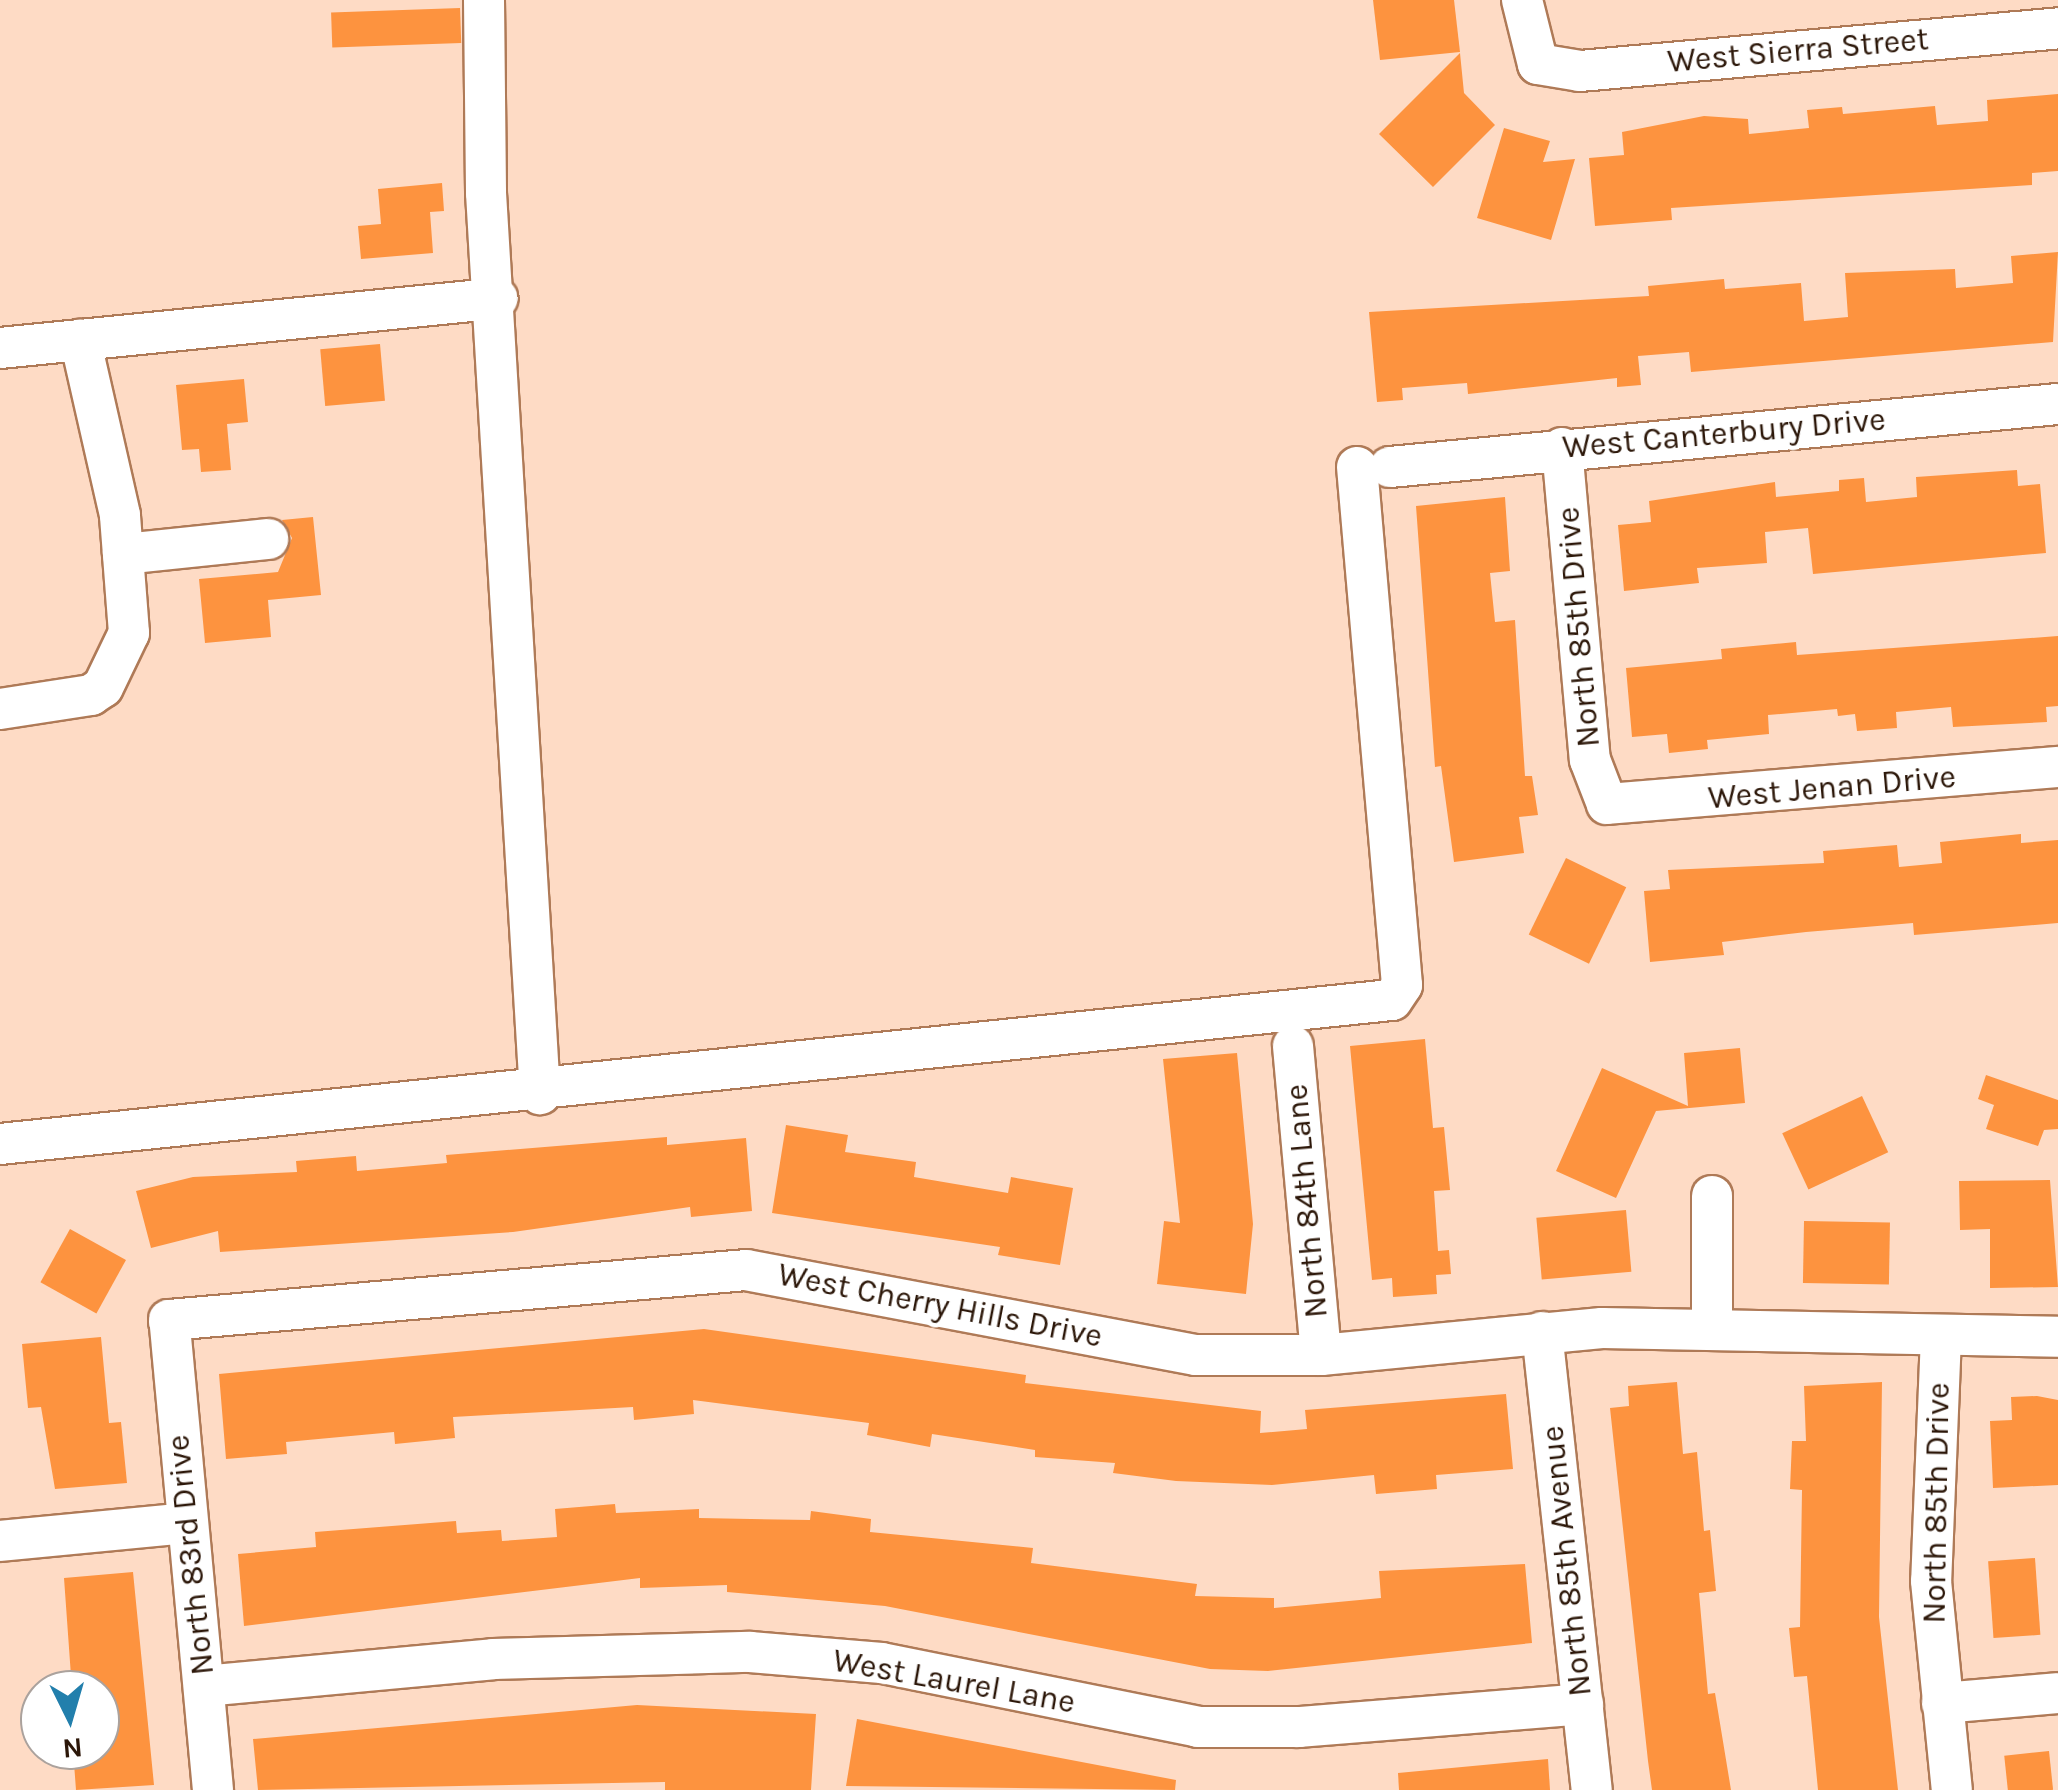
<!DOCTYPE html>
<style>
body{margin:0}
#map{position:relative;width:2058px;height:1790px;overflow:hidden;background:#fedbc5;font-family:Karla,sans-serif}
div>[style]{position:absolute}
.building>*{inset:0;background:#fd933f;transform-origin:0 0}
.roads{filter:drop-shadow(2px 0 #af7a57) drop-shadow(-2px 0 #af7a57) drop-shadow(0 2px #af7a57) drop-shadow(0 -2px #af7a57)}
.minor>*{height:40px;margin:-20px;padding:0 20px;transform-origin:20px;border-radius:20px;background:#fff}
span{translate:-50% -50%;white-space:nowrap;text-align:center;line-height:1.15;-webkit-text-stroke:9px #fff;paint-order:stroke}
.street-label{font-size:32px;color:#2c1709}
.north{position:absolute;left:20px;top:1670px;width:100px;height:100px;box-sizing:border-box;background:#fff;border:2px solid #aba29d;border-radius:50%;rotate:175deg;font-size:28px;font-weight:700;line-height:40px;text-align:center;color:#2c1709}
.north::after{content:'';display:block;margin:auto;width:35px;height:45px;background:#227fac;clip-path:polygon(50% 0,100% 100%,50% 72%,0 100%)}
</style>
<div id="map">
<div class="building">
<div style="clip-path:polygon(1373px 0,1454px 0,1460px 52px,1380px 60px)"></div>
<div style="left:460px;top:8px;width:35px;height:129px;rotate:88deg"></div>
<div style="clip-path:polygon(1460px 53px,1464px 93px,1495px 125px,1433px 187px,1379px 134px)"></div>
<div style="clip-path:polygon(2058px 94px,2058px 171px,2032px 173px,2032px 185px,1671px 208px,1672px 220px,1595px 226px,1589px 158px,1624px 155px,1622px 132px,1704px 116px,1748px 119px,1749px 134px,1809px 128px,1807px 110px,1842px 107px,1843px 114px,1935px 106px,1937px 125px,1988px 121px,1987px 100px)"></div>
<div style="clip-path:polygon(1504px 128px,1550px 141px,1543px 162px,1575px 159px,1551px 240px,1477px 218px)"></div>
<div style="clip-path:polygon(442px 183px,444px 211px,430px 212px,433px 253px,361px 259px,358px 226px,381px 224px,378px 189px)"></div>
<div style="clip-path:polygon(2058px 252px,2053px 342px,1691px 372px,1689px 352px,1638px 356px,1641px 385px,1617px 387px,1617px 378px,1468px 394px,1467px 383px,1402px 388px,1403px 400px,1377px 402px,1369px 312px,1649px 296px,1648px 286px,1724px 279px,1725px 289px,1801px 283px,1804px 321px,1848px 317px,1845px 273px,1955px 269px,1956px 288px,2013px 283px,2011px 256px)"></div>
<div style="left:380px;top:344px;width:57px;height:60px;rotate:85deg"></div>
<div style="clip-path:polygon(244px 379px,248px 422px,227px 424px,231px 470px,201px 472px,199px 449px,182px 450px,176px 385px)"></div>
<div style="clip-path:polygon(2017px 470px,2018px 486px,2040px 484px,2046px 553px,1813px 574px,1808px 528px,1765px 532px,1767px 563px,1697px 568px,1699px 583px,1624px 591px,1618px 525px,1651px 522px,1649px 501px,1775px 482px,1776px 497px,1839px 491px,1839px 480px,1864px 478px,1866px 502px,1917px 497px,1916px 477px)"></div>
<div style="clip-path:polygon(1505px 497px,1510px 571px,1490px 573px,1495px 622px,1515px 620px,1525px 776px,1532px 776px,1538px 815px,1519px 817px,1524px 853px,1454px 862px,1441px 766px,1435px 767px,1416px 506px)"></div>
<div style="clip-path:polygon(313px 517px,321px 595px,268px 600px,271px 637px,205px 643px,199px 579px,278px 572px,292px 538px,282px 520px)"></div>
<div style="clip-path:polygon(2058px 636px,2058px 706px,2046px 707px,2047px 722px,1953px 727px,1951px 707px,1896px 712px,1897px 728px,1857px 731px,1855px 714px,1838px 716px,1837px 709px,1768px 715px,1769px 734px,1707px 740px,1708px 749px,1669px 753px,1667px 734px,1632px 737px,1626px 668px,1722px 659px,1721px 649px,1796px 642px,1797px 655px)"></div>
<div style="clip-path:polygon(2021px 834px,2021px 843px,2058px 840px,2058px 923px,1914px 935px,1913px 923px,1806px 932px,1722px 942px,1724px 955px,1650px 962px,1644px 891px,1670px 889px,1668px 870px,1824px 863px,1823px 851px,1897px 845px,1899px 867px,1942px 863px,1940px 842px)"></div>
<div style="left:1566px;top:858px;width:67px;height:85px;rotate:26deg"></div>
<div style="clip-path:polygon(1425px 1039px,1433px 1128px,1444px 1127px,1450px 1190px,1434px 1191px,1438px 1251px,1449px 1250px,1451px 1274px,1436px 1275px,1437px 1294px,1393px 1297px,1392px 1278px,1372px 1280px,1350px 1046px)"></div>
<div style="clip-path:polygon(1740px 1048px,1745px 1103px,1656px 1111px,1616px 1198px,1556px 1171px,1602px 1068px,1688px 1106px,1684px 1053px)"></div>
<div style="clip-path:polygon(1237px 1053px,1253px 1224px,1246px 1294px,1157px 1284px,1164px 1221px,1180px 1223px,1163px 1059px)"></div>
<div style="clip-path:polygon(1986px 1075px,2058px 1100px,2058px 1129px,2044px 1130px,2038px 1146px,1986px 1129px,1994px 1105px,1978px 1099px)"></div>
<div style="left:1862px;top:1096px;width:62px;height:88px;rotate:65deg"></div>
<div style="clip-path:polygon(786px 1125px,848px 1135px,845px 1152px,916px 1162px,914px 1177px,1008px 1193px,1011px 1177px,1073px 1188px,1060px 1265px,998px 1255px,1000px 1247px,772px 1213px)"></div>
<div style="clip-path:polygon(667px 1137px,667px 1145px,746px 1138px,752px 1211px,691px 1217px,690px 1207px,513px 1232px,220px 1252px,218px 1231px,151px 1248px,136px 1191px,193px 1177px,297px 1172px,296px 1161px,356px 1156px,357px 1171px,447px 1163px,446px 1155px)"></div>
<div style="clip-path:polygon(2050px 1180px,2058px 1287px,1990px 1288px,1990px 1229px,1960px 1230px,1959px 1181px)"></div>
<div style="left:1626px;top:1210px;width:62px;height:90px;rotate:85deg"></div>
<div style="left:1804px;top:1221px;width:86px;height:62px;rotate:1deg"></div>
<div style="left:70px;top:1229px;width:64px;height:61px;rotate:29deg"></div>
<div style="clip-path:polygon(704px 1329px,1026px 1375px,1025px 1383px,1261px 1411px,1260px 1433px,1307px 1429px,1305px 1410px,1506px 1394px,1513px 1469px,1436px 1475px,1437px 1489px,1376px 1494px,1374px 1475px,1272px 1485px,1176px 1481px,1113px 1473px,1115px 1463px,1035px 1457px,1035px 1450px,932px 1434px,930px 1447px,867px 1435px,869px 1423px,693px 1400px,694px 1414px,634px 1420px,633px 1407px,453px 1417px,455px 1438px,395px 1444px,394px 1432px,286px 1442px,287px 1454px,226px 1459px,219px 1374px)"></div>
<div style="clip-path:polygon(101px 1337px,109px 1423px,121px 1422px,127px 1483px,55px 1489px,41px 1407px,28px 1408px,22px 1344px)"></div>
<div style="clip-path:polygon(1677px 1382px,1683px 1454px,1697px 1452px,1704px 1531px,1710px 1530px,1716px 1591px,1699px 1593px,1708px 1694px,1715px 1693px,1731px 1790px,1652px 1790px,1648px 1761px,1610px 1408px,1629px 1406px,1628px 1386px)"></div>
<div style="clip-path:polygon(1882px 1382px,1879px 1617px,1898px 1790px,1818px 1790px,1807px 1676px,1794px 1677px,1789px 1628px,1800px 1627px,1802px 1490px,1790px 1489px,1792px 1441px,1806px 1441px,1804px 1386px)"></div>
<div style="clip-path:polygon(2037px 1396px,2058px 1400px,2058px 1485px,1993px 1488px,1990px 1421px,2012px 1420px,2011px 1397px)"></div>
<div style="clip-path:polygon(615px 1504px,616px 1513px,699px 1509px,699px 1518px,810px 1520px,811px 1511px,871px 1519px,870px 1532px,1033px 1548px,1031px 1563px,1197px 1584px,1195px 1596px,1274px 1598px,1274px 1608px,1381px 1598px,1379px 1571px,1525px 1564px,1532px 1643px,1268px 1671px,1210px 1669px,885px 1606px,727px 1592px,727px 1585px,640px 1588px,640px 1578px,244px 1626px,238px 1554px,316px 1547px,315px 1532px,456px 1521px,457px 1533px,501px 1530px,502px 1541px,557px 1537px,555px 1509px)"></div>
<div style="left:2035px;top:1558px;width:77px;height:47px;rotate:86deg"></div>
<div style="clip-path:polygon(133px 1572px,154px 1785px,76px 1790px,73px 1750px,100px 1750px,100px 1690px,72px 1690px,64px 1578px)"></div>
<div style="clip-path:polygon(637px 1705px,816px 1714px,811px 1790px,665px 1790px,665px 1782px,258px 1790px,253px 1739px)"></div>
<div style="clip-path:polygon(857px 1719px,1176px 1780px,1175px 1790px,846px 1786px)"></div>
<div style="left:2049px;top:1751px;width:39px;height:45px;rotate:84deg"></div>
<div style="clip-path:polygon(1548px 1759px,1550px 1790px,1399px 1790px,1398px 1773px)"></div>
</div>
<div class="roads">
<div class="minor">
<div style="left:484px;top:0;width:193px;rotate:89.4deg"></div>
<div style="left:486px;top:193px;width:903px;rotate:86.57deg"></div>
<div style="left:1522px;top:0;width:66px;rotate:76deg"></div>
<div style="left:1538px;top:64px;width:43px;rotate:9.5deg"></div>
<div style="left:1580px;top:71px;width:480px;rotate:-5.1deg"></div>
<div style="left:0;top:348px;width:500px;rotate:-5.7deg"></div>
<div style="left:1562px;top:448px;width:313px;rotate:84.9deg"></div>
<div style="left:1590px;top:760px;width:47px;rotate:68.9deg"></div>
<div style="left:1607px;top:804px;width:453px;rotate:-4.7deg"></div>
<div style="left:1390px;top:467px;width:671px;rotate:-5.39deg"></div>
<div style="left:123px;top:554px;width:146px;rotate:-5.9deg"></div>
<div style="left:0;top:709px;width:92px;rotate:-8.7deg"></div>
<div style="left:91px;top:695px;width:14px;rotate:-34deg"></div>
<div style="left:103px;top:687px;width:60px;rotate:-64.3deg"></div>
<div style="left:129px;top:633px;width:118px;rotate:-94.4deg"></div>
<div style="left:120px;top:515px;width:180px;rotate:-102.8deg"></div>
<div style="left:1293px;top:1046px;width:310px;rotate:84.8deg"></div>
<div style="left:0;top:1144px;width:1399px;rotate:-5.91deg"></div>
<div style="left:1392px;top:1000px;width:18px;rotate:-56deg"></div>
<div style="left:1402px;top:985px;width:520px;rotate:-94.96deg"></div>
<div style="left:1712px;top:1328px;width:132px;rotate:-90deg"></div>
<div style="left:1542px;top:1332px;width:461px;rotate:83.8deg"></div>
<div style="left:1941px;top:1336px;width:245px;rotate:92.3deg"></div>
<div style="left:1931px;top:1581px;width:210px;rotate:84.3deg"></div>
<div style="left:0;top:1541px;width:188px;rotate:-5.5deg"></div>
<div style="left:204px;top:1686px;width:290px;rotate:-5.3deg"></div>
<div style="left:493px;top:1659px;width:257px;rotate:-1.6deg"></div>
<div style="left:750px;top:1652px;width:132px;rotate:4.8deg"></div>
<div style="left:882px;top:1663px;width:322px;rotate:11.4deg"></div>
<div style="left:1198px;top:1727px;width:101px"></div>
<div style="left:1299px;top:1727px;width:285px;rotate:-4.6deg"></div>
<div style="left:1942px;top:1703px;width:116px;rotate:-4.9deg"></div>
<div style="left:213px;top:1790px;width:472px;rotate:-95.3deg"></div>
<div style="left:169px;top:1320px;width:579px;rotate:-4.95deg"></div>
<div style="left:746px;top:1270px;width:458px;rotate:10.7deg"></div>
<div style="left:1196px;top:1355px;width:125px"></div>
<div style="left:1321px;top:1355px;width:282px;rotate:-5.5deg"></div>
<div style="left:1602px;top:1328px;width:456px;rotate:1.1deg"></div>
</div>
</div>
<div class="street-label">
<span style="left:1798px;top:51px;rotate:-5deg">West Sierra Street</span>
<span style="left:1724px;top:434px;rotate:-5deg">West Canterbury Drive</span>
<span style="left:1579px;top:627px;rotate:-95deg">North 85th Drive</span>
<span style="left:1832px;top:788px;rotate:-5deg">West Jenan Drive</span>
<span style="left:1307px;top:1201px;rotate:-95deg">North 84th Lane</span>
<span style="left:940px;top:1306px;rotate:11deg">West Cherry Hills Drive</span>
<span style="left:1937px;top:1503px;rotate:-89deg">North 85th Drive</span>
<span style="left:191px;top:1555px;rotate:-96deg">North 83rd Drive</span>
<span style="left:1567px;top:1561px;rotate:-96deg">North 85th Avenue</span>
<span style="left:954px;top:1682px;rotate:10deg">West Laurel Lane</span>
</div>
<div class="north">N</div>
</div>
